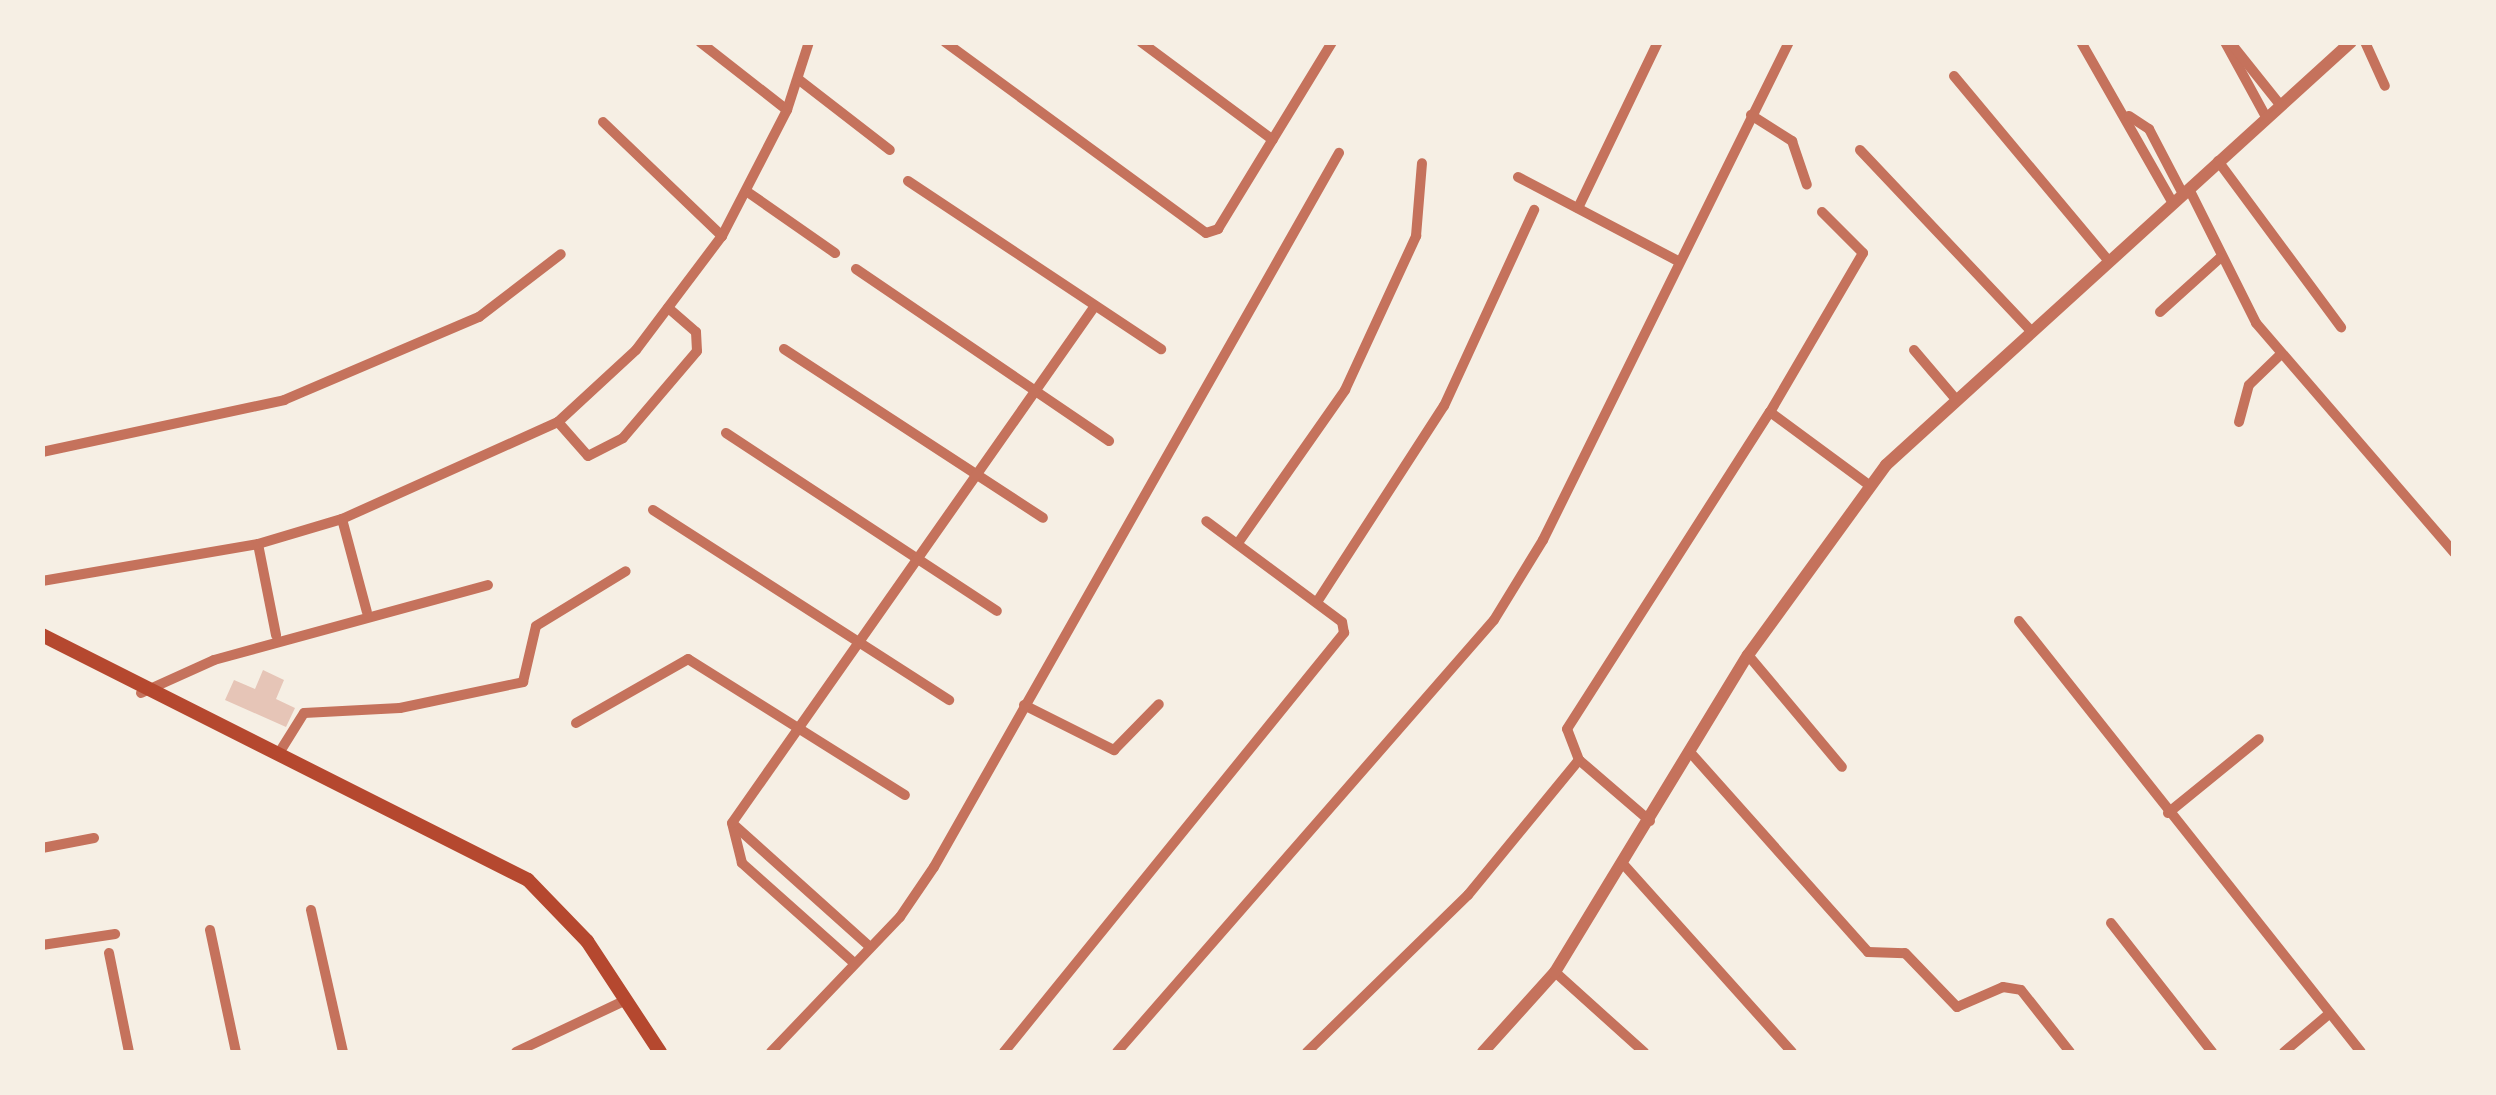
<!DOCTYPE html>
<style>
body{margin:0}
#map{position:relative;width:2496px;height:1095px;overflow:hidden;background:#f6efe4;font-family:"DejaVu Sans",sans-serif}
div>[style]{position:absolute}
.building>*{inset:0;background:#e6c5b7}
.minor>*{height:10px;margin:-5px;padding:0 5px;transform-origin:5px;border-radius:5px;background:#c5725c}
.tertiary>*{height:12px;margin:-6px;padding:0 6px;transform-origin:6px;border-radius:6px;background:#c5725c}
.secondary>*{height:14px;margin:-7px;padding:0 7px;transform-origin:7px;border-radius:7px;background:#b5482f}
span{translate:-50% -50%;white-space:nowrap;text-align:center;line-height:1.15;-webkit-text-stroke:9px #f6efe4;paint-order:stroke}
.frame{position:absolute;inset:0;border:45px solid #f6efe4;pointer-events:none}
</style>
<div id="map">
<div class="building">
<div style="clip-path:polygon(263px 670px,284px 680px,276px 699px,295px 708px,286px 727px,225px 700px,234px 680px,255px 689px)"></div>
</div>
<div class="minor">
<div style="left:700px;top:42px;width:110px;rotate:38deg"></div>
<div style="left:945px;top:42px;width:323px;rotate:36.2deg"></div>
<div style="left:1206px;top:233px;width:13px;rotate:-18deg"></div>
<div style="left:1218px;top:229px;width:219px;rotate:-58.6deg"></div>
<div style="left:1141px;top:42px;width:164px;rotate:36.6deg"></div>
<div style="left:2081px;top:42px;width:185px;rotate:60.3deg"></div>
<div style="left:2225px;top:42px;width:85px;rotate:61.3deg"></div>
<div style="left:2230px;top:42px;width:82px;rotate:51.4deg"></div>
<div style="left:2365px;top:42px;width:48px;rotate:65.6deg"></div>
<div style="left:1954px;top:76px;width:240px;rotate:50.1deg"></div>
<div style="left:798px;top:79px;width:116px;rotate:37.7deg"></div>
<div style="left:1751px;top:115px;width:49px;rotate:32.4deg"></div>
<div style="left:1792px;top:141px;width:46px;rotate:71.2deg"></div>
<div style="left:2129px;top:116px;width:24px;rotate:33deg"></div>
<div style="left:2149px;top:129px;width:73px;rotate:62.4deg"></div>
<div style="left:603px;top:122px;width:165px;rotate:43.8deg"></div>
<div style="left:1860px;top:150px;width:246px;rotate:46.6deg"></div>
<div style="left:2218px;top:161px;width:207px;rotate:53.5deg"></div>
<div style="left:1518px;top:177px;width:178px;rotate:27.7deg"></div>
<div style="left:908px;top:181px;width:304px;rotate:33.6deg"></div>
<div style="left:2189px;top:189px;width:150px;rotate:63.4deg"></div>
<div style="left:2256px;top:323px;width:303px;rotate:49.2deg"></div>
<div style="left:749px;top:193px;width:105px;rotate:34.9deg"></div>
<div style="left:1578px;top:208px;width:184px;rotate:-64.3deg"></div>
<div style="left:1822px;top:212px;width:58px;rotate:45deg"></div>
<div style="left:1863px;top:253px;width:184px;rotate:120.3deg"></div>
<div style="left:1770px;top:412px;width:123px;rotate:36.4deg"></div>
<div style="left:856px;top:269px;width:306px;rotate:34.2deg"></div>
<div style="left:2160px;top:312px;width:81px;rotate:-42deg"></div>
<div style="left:784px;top:349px;width:309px;rotate:33.1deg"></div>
<div style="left:1914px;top:350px;width:62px;rotate:49.6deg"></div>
<div style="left:558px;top:422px;width:45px;rotate:48.6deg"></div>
<div style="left:588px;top:456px;width:39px;rotate:-27deg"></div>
<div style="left:623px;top:438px;width:114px;rotate:-49.6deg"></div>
<div style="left:697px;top:351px;width:19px;rotate:-93deg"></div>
<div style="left:696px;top:332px;width:37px;rotate:-139deg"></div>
<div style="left:2239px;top:422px;width:38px;rotate:-75deg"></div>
<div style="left:2249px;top:385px;width:43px;rotate:-44.1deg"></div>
<div style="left:726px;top:433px;width:324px;rotate:33.3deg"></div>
<div style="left:42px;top:452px;width:248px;rotate:-12.1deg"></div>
<div style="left:284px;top:400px;width:212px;rotate:-23.1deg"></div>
<div style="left:479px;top:317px;width:103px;rotate:-37.5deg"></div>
<div style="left:653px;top:510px;width:352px;rotate:32.7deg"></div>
<div style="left:342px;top:519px;width:96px;rotate:75deg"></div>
<div style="left:1238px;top:543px;width:187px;rotate:-55deg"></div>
<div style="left:1345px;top:390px;width:170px;rotate:-65.2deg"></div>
<div style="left:1416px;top:236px;width:73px;rotate:-85.3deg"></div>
<div style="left:258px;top:544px;width:93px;rotate:78.8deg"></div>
<div style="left:42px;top:581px;width:219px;rotate:-9.7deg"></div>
<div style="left:258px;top:544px;width:88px;rotate:-16.6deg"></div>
<div style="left:342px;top:519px;width:237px;rotate:-24.2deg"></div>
<div style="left:558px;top:422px;width:106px;rotate:-42.7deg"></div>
<div style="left:636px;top:350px;width:143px;rotate:-53deg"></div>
<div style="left:722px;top:236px;width:142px;rotate:-62.7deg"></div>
<div style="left:787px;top:110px;width:71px;rotate:-72.1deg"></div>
<div style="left:1317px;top:602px;width:234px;rotate:-57.1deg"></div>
<div style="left:1444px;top:406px;width:216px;rotate:-65.3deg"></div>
<div style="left:2019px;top:621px;width:550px;rotate:51.57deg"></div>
<div style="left:1748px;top:655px;width:146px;rotate:50deg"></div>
<div style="left:141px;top:693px;width:80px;rotate:-24.3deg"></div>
<div style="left:214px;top:660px;width:284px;rotate:-15.3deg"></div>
<div style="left:1024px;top:705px;width:101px;rotate:26.6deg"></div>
<div style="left:1114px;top:750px;width:64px;rotate:-45.6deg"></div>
<div style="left:576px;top:723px;width:129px;rotate:-29.7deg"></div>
<div style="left:688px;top:659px;width:256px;rotate:32.1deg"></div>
<div style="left:1689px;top:751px;width:269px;rotate:48.3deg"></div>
<div style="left:1868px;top:952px;width:37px;rotate:2deg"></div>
<div style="left:1905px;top:953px;width:75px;rotate:46.1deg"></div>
<div style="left:1957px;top:1007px;width:50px;rotate:-23.5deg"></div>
<div style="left:2003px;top:987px;width:18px;rotate:9deg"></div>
<div style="left:2021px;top:990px;width:79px;rotate:51.7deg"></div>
<div style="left:279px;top:753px;width:47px;rotate:-58deg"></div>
<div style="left:304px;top:713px;width:96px;rotate:-3deg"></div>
<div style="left:400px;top:708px;width:126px;rotate:-11.9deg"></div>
<div style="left:523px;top:682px;width:57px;rotate:-76.9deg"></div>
<div style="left:536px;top:626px;width:105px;rotate:-31.4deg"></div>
<div style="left:2168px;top:813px;width:117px;rotate:-39.1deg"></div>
<div style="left:1650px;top:821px;width:94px;rotate:-139.3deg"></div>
<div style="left:1579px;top:760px;width:33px;rotate:-111deg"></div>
<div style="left:1567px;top:729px;width:376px;rotate:-57.4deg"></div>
<div style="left:733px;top:824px;width:184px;rotate:41.9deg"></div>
<div style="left:42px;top:848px;width:53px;rotate:-10.9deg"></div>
<div style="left:1625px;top:866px;width:250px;rotate:48.1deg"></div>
<div style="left:311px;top:910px;width:146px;rotate:77.3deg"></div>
<div style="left:2111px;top:923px;width:164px;rotate:51.9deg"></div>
<div style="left:210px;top:930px;width:125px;rotate:78deg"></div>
<div style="left:42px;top:945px;width:74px;rotate:-8.6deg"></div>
<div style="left:109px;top:953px;width:101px;rotate:78.6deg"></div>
<div style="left:853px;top:962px;width:149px;rotate:-138.3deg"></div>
<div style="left:742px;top:863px;width:41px;rotate:-104deg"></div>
<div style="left:732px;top:823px;width:632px;rotate:-54.93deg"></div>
<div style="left:1555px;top:972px;width:120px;rotate:42deg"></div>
<div style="left:516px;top:1052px;width:122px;rotate:-25.3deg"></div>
<div style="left:771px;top:1052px;width:187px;rotate:-46.3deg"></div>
<div style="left:900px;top:917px;width:60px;rotate:-55.8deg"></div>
<div style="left:934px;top:867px;width:821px;rotate:-60.44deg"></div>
<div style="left:1004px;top:1052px;width:540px;rotate:-50.94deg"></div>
<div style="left:1344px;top:633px;width:11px;rotate:-100deg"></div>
<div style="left:1342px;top:622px;width:169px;rotate:-143.4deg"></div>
<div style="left:1117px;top:1052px;width:573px;rotate:-48.89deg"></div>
<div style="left:1494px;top:620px;width:94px;rotate:-58.5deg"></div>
<div style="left:1543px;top:540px;width:555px;rotate:-63.71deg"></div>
<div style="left:1307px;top:1052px;width:225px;rotate:-44.3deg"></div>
<div style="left:1468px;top:895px;width:175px;rotate:-50.6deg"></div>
<div style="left:2284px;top:1052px;width:59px;rotate:-40.2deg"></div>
</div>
<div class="tertiary">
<div style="left:1483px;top:1052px;width:108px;rotate:-48deg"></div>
<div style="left:1555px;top:972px;width:371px;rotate:-58.7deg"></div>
<div style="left:1748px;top:655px;width:235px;rotate:-54deg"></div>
<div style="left:1886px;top:465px;width:629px;rotate:-42.29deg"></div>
</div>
<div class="secondary">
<div style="left:42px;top:635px;width:544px;rotate:26.75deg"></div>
<div style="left:528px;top:880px;width:85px;rotate:46deg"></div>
<div style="left:587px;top:941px;width:133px;rotate:56.7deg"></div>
</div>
<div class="frame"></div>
</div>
